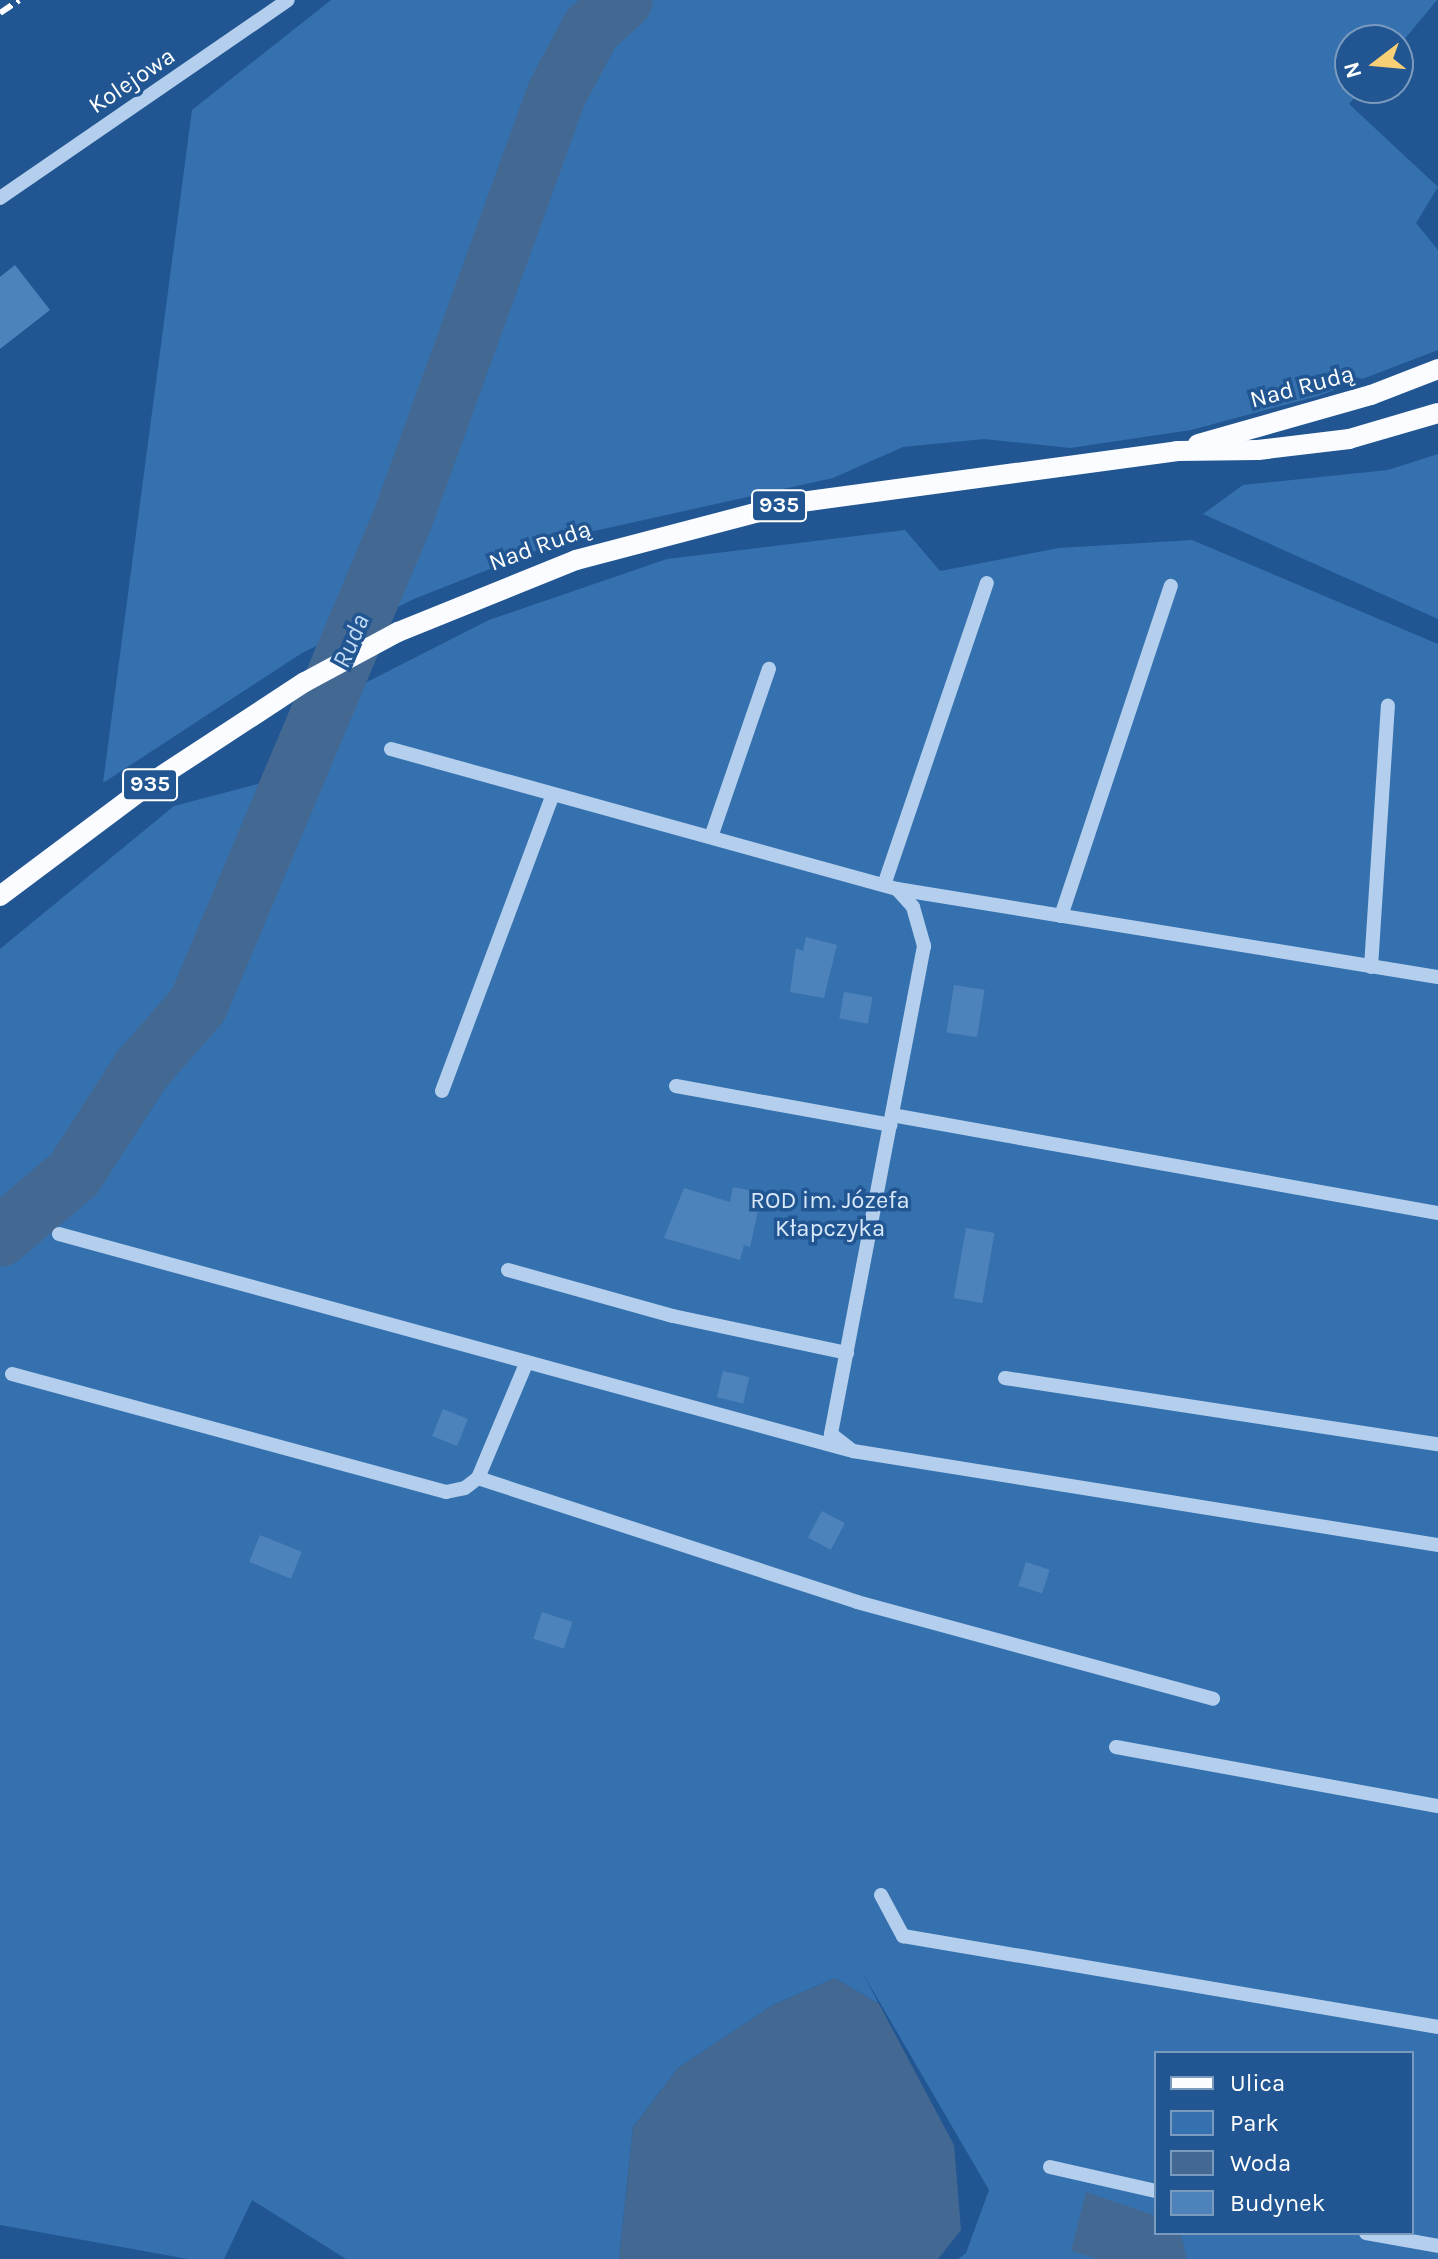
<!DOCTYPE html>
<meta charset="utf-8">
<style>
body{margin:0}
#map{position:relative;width:1438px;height:2259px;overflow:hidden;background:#215692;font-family:Karla,sans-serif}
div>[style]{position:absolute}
.green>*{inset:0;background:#3571af}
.water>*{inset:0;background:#436993}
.river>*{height:60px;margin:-30px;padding:0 30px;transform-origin:30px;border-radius:30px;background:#436993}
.building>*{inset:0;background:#4e82ba;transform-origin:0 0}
.minor>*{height:14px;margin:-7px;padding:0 7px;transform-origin:7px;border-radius:7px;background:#b3cfed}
.major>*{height:20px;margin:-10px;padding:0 10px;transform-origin:10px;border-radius:10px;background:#fafcff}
.rail>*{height:6px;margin-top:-3px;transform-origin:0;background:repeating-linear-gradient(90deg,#fff 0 14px,transparent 0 20px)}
span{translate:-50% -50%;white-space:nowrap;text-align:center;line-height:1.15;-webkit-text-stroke:7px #215692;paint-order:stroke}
.shield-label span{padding:2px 6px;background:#215692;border:2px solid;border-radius:6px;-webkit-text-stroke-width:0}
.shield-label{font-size:22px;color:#fff;font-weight:700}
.street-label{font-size:24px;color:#fff}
.park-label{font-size:24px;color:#d9e9fa}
.water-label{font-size:26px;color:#c0d9f4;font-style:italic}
.legend{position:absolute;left:1154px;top:2051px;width:260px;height:184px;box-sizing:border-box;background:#215692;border:2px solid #7a9abe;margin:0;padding:10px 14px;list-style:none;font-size:24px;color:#fff}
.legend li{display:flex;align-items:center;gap:16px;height:40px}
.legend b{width:40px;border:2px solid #7a9abe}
.north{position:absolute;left:1334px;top:24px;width:80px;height:80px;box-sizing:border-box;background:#215692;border:2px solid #7a9abe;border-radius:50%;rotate:254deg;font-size:22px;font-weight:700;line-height:32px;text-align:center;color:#fff}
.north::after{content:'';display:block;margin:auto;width:28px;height:36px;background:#f9cf75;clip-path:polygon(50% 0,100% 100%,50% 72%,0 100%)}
</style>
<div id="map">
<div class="green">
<div style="clip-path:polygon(331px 0,1437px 0,1398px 47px,1398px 40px,1350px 40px,1350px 88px,1363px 88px,1349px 104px,1438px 187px,1416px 223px,1438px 250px,1438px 350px,1318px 396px,1191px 430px,1070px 448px,984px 439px,903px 447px,833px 478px,576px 535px,414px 599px,302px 653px,103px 783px,192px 110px)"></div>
<div style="clip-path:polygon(1438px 454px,1438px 619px,1203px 514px,1243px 485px,1388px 470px)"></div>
<div style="clip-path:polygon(evenodd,905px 530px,940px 571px,1059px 548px,1192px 540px,1438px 644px,1438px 2259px,958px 2259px,966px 2253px,989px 2190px,862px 1972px,879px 2004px,835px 1978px,773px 2005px,678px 2068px,633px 2127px,619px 2259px,346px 2259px,252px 2200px,224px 2259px,188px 2259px,0 2225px,0 949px,174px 806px,322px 767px,361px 685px,489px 620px,667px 559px,905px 530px,1156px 2053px,1412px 2053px,1412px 2233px,1156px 2233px,1156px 2053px)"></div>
</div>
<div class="water">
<div style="clip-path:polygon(835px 1978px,879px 2004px,954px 2145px,961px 2230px,938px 2259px,619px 2259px,633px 2127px,678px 2068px,773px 2005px)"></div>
<div style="clip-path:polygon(1086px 2192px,1156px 2216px,1156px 2233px,1181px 2233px,1187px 2259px,1098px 2259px,1071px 2251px)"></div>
</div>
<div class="river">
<div style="left:0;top:1237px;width:97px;rotate:-40.4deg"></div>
<div style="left:74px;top:1174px;width:125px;rotate:-57.1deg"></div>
<div style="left:142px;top:1069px;width:85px;rotate:-48.8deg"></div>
<div style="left:198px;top:1005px;width:528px;rotate:-67.17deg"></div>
<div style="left:403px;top:518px;width:452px;rotate:-70.1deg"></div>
<div style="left:557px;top:93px;width:72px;rotate:-62deg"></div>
<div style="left:591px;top:29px;width:43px;rotate:-42.2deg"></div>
</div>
<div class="building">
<div style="clip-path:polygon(15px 265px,50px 310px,0 349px,0 277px)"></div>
<div style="clip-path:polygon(806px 937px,837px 945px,824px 998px,790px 992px,796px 948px,803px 951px)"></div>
<div style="left:954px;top:985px;width:31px;height:48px;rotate:9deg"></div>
<div style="left:844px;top:992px;width:29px;height:27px;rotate:10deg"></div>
<div style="clip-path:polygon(733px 1187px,762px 1193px,750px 1247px,744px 1245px,740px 1260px,664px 1238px,684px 1188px,730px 1202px)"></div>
<div style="left:966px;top:1228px;width:29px;height:71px;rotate:10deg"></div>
<div style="left:723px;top:1371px;width:27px;height:27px;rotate:13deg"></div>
<div style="left:443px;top:1409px;width:27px;height:29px;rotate:22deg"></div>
<div style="left:822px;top:1511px;width:26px;height:30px;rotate:28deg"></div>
<div style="left:260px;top:1535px;width:45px;height:29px;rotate:22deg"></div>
<div style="left:1026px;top:1562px;width:25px;height:25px;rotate:18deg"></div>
<div style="left:542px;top:1612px;width:32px;height:28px;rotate:18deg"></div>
</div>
<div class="minor">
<div style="left:0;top:198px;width:349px;rotate:-34.5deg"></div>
<div style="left:391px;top:749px;width:525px;rotate:15.47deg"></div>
<div style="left:897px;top:889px;width:548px;rotate:9.24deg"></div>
<div style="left:711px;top:837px;width:178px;rotate:-71deg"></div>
<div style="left:884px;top:885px;width:319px;rotate:-71.2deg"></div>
<div style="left:897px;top:889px;width:24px;rotate:48deg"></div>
<div style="left:913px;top:907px;width:41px;rotate:74.2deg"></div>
<div style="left:924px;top:946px;width:497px;rotate:100.8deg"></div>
<div style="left:831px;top:1434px;width:28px;rotate:38deg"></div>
<div style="left:853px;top:1451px;width:593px;rotate:9.13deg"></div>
<div style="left:1061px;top:916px;width:348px;rotate:-71.6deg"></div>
<div style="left:1371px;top:967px;width:262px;rotate:-86.3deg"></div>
<div style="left:676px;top:1086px;width:218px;rotate:10.3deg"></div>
<div style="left:442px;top:1091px;width:317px;rotate:-69.5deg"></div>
<div style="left:892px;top:1115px;width:555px;rotate:10.18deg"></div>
<div style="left:59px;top:1234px;width:819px;rotate:15.29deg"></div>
<div style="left:508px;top:1270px;width:171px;rotate:15.6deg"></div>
<div style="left:673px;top:1316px;width:178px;rotate:12deg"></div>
<div style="left:12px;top:1374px;width:450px;rotate:15.2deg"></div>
<div style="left:446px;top:1492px;width:19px;rotate:-12deg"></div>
<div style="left:465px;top:1488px;width:16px;rotate:-38deg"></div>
<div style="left:478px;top:1478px;width:124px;rotate:-67.2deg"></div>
<div style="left:1005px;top:1378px;width:438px;rotate:8.7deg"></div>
<div style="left:478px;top:1478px;width:399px;rotate:18.1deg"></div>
<div style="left:857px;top:1602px;width:369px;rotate:15.2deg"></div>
<div style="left:1116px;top:1747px;width:327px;rotate:10.4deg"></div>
<div style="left:881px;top:1895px;width:47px;rotate:61.8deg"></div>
<div style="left:903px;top:1936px;width:543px;rotate:9.65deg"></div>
<div style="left:1050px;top:2167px;width:109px;rotate:12.8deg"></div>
<div style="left:1366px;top:2233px;width:73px;rotate:10.2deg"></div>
</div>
<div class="major">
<div style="left:1198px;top:444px;width:180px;rotate:-15.8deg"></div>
<div style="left:1371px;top:395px;width:72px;rotate:-21.2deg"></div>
<div style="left:0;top:896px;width:194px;rotate:-36.8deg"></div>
<div style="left:155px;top:780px;width:179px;rotate:-33.2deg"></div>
<div style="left:305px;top:682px;width:106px;rotate:-28.3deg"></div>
<div style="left:398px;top:632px;width:192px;rotate:-22deg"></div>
<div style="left:576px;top:560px;width:225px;rotate:-14.7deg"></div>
<div style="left:794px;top:503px;width:387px;rotate:-7.7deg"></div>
<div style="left:1177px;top:451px;width:81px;rotate:-0.7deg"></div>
<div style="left:1258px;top:450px;width:92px;rotate:-6.9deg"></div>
<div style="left:1349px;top:439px;width:93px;rotate:-16.3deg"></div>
</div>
<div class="rail">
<div style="left:0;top:13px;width:23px;rotate:-34deg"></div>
</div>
<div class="shield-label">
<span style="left:779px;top:506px">935</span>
<span style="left:150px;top:785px">935</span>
</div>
<div class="street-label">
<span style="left:132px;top:81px;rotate:-34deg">Kolejowa</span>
<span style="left:1302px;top:387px;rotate:-15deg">Nad Rudą</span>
<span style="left:540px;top:546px;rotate:-20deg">Nad Rudą</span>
</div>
<div class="park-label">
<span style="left:830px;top:1215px">ROD im. Józefa<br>Kłapczyka</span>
</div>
<div class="water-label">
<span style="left:351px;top:641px;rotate:-67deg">Ruda</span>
</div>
<ul class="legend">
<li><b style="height:10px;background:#fafcff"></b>Ulica</li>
<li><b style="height:22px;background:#3571af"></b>Park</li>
<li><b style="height:22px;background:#436993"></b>Woda</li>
<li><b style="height:22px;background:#4e82ba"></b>Budynek</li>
</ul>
<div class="north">N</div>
</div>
